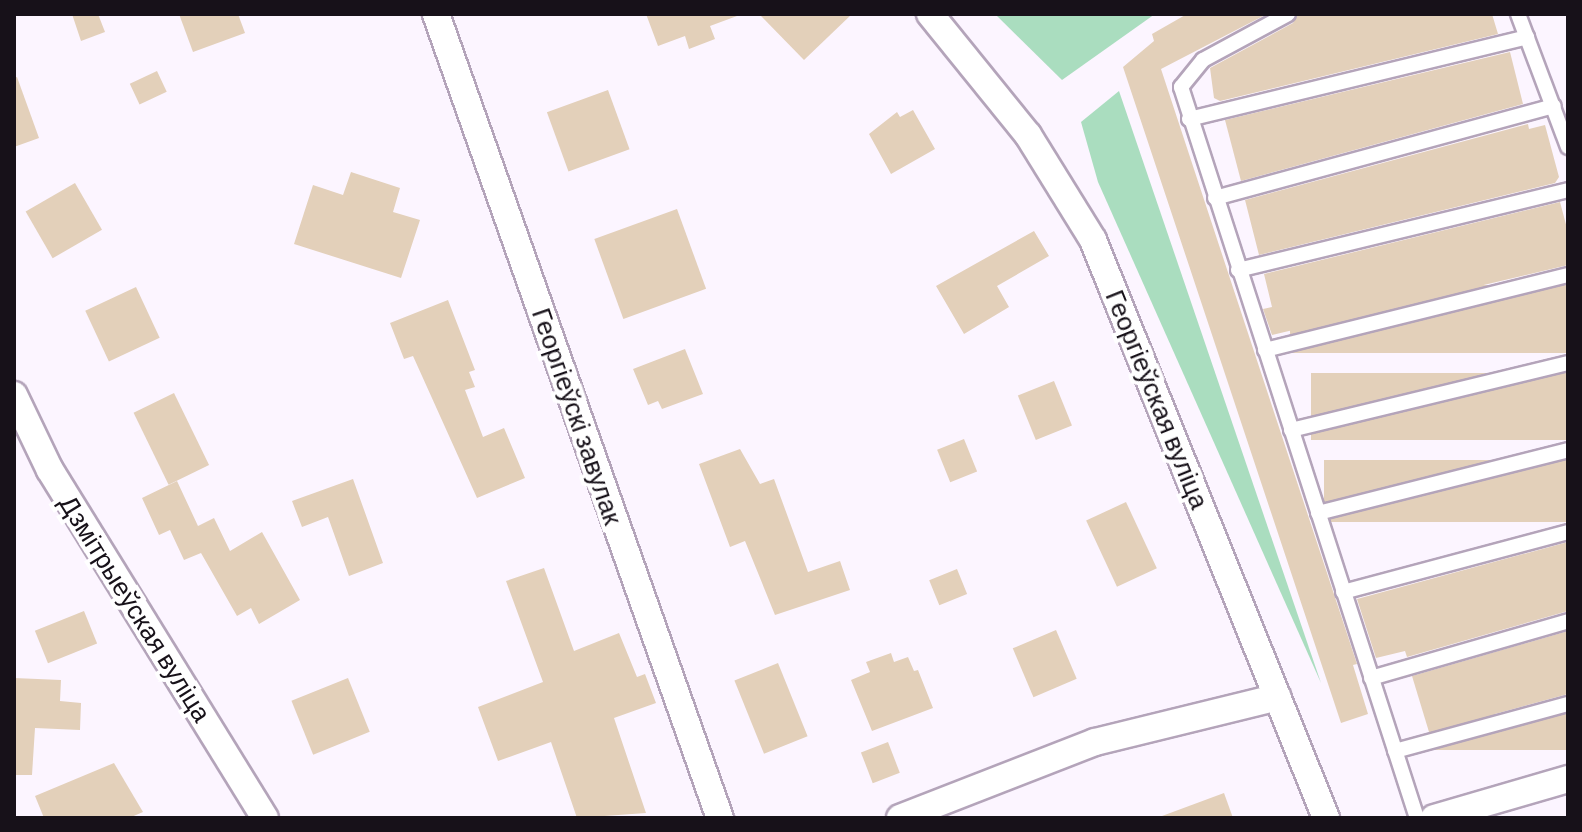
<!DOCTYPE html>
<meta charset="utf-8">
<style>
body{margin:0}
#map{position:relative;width:1582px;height:832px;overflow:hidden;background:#fcf5ff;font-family:Barlow,sans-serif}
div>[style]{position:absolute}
.green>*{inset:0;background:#aaddbf}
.building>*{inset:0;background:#e3d0ba;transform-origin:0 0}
.roads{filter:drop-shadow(2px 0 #b4a4ba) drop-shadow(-2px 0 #b4a4ba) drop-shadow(0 2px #b4a4ba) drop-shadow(0 -2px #b4a4ba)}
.service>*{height:14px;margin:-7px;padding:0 7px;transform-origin:7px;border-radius:7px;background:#fff}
.minor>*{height:26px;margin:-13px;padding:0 13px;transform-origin:13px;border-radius:13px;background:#fff}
span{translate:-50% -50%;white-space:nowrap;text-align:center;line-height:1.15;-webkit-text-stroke:8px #fff;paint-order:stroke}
.street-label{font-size:26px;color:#171119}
.frame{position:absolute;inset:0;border:16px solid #171119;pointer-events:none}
</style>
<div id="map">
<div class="green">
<div style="clip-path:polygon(995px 14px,1155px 14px,1062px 80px)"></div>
<div style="clip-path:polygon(1119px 91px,1321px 683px,1098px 182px,1081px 122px)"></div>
</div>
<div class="building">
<div style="clip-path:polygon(72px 14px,98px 14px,105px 32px,81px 41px)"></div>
<div style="clip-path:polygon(179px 14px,238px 14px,245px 33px,193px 52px)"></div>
<div style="clip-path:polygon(646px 14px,736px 14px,737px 16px,710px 26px,715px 39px,689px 49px,685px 36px,658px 46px)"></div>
<div style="clip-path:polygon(759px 14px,852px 14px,804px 60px)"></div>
<div style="clip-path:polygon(1187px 14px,1267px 14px,1161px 69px,1357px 664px,1353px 665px,1368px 714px,1341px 723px,1123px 67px,1154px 41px,1152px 34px)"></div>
<div style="clip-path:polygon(1298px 14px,1492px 14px,1498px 34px,1220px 101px,1214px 98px,1210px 68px,1293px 23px)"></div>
<div style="clip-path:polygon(1510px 52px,1523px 104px,1241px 181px,1225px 120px)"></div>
<div style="left:157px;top:71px;width:23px;height:30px;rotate:65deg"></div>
<div style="clip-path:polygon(17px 77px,39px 138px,14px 147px,14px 78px)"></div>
<div style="left:608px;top:90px;width:63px;height:65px;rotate:70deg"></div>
<div style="clip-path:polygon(913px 110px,935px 149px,891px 174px,869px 134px,897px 112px,900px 117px)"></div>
<div style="clip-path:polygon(1528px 124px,1529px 129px,1545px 125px,1559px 177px,1555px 183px,1259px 255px,1245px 200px)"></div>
<div style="clip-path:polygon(351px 172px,400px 188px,393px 212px,420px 220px,401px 278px,294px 244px,313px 185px,343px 195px)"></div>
<div style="left:75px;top:183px;width:54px;height:57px;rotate:60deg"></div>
<div style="clip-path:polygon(1560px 202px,1568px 232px,1568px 265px,1272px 335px,1263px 309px,1272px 307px,1264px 274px)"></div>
<div style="left:677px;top:209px;width:85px;height:88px;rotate:70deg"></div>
<div style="clip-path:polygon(1034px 231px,1049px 256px,997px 286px,1009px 307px,964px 334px,936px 286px)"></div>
<div style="left:1568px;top:285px;width:68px;height:278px;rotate:90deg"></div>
<div style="left:136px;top:287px;width:56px;height:56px;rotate:65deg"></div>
<div style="clip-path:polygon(448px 300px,475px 370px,469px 372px,475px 387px,465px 390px,483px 437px,504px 428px,525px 478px,477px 498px,413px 356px,404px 359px,390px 323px)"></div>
<div style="clip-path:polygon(685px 349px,703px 394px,662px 409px,658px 401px,648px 405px,633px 369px)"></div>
<div style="left:1568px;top:373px;width:67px;height:257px;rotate:90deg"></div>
<div style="left:1054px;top:381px;width:48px;height:39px;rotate:68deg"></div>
<div style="left:174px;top:393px;width:80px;height:45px;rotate:64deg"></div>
<div style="left:964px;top:439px;width:35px;height:29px;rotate:68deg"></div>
<div style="clip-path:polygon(740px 449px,760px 484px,774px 479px,808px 572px,840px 561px,850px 590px,775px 615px,745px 541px,730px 547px,699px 464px)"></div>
<div style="left:1568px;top:460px;width:62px;height:244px;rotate:90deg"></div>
<div style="clip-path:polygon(353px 479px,383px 563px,349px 576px,328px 517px,302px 527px,292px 501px)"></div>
<div style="clip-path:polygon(177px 481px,198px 526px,214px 518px,230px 551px,262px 532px,300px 600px,259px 624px,251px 608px,237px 616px,201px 553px,184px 560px,170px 530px,159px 535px,142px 498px)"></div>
<div style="left:1126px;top:502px;width:73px;height:44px;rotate:65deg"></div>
<div style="clip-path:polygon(1568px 542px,1568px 611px,1407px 657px,1405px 651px,1376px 658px,1357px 599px)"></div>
<div style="clip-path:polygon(544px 568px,574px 651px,619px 633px,637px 677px,645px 674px,656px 703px,614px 718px,646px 813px,577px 818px,551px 742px,498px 761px,478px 707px,543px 682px,506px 581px)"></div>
<div style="left:957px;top:569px;width:27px;height:30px;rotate:68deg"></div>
<div style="left:84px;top:611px;width:35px;height:53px;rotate:68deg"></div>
<div style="left:1056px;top:630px;width:53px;height:47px;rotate:67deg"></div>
<div style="clip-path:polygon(1568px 631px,1568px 694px,1429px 732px,1412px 676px)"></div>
<div style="clip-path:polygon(891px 653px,894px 662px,908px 657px,914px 671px,918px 670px,933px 708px,872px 731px,851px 680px,870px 672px,866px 662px)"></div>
<div style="left:778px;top:663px;width:79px;height:47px;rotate:68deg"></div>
<div style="clip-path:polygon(14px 678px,61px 680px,60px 701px,81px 703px,80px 730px,35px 728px,32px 775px,14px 775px)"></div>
<div style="left:348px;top:678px;width:58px;height:61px;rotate:68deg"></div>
<div style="left:1568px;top:714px;width:36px;height:139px;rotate:90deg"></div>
<div style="left:888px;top:742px;width:33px;height:29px;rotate:69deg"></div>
<div style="clip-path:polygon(114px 763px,143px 812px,129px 818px,44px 818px,35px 796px)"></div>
<div style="clip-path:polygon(1224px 793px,1233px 818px,1162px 818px,1162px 816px)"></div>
</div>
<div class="roads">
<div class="service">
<div style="left:1288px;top:14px;width:97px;rotate:151.6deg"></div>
<div style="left:1203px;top:60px;width:35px;rotate:129deg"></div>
<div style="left:1181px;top:87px;width:768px;rotate:72.11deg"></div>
<div style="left:1518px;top:14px;width:142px;rotate:69.4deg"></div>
<div style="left:1189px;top:119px;width:348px;rotate:-13.6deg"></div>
<div style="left:1215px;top:198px;width:351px;rotate:-15.2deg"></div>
<div style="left:1238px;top:270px;width:340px;rotate:-13.6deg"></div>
<div style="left:1265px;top:350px;width:312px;rotate:-13.9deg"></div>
<div style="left:1291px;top:430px;width:285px;rotate:-13.6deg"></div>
<div style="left:1318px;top:513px;width:258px;rotate:-14.1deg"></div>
<div style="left:1343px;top:592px;width:233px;rotate:-14.9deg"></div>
<div style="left:1371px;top:678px;width:205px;rotate:-16.1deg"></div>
<div style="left:1395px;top:751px;width:179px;rotate:-15.2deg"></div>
</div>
<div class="minor">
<div style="left:436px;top:14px;width:853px;rotate:70.55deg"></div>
<div style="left:930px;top:14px;width:156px;rotate:51deg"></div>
<div style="left:1028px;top:135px;width:123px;rotate:58.2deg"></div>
<div style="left:1093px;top:240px;width:623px;rotate:68.04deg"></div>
<div style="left:14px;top:395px;width:83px;rotate:64.4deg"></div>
<div style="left:50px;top:470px;width:409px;rotate:58.3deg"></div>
<div style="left:900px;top:818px;width:209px;rotate:-21.3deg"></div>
<div style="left:1095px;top:742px;width:188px;rotate:-13.8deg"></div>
<div style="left:1434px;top:818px;width:140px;rotate:-16.2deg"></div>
</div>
</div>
<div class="street-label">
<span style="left:1158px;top:399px;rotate:68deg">Георгіеўская вуліца</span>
<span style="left:578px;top:416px;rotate:71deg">Георгіеўскі завулак</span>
<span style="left:136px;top:608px;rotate:58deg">Дзмітрыеўская вуліца</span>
</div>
<div class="frame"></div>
</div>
